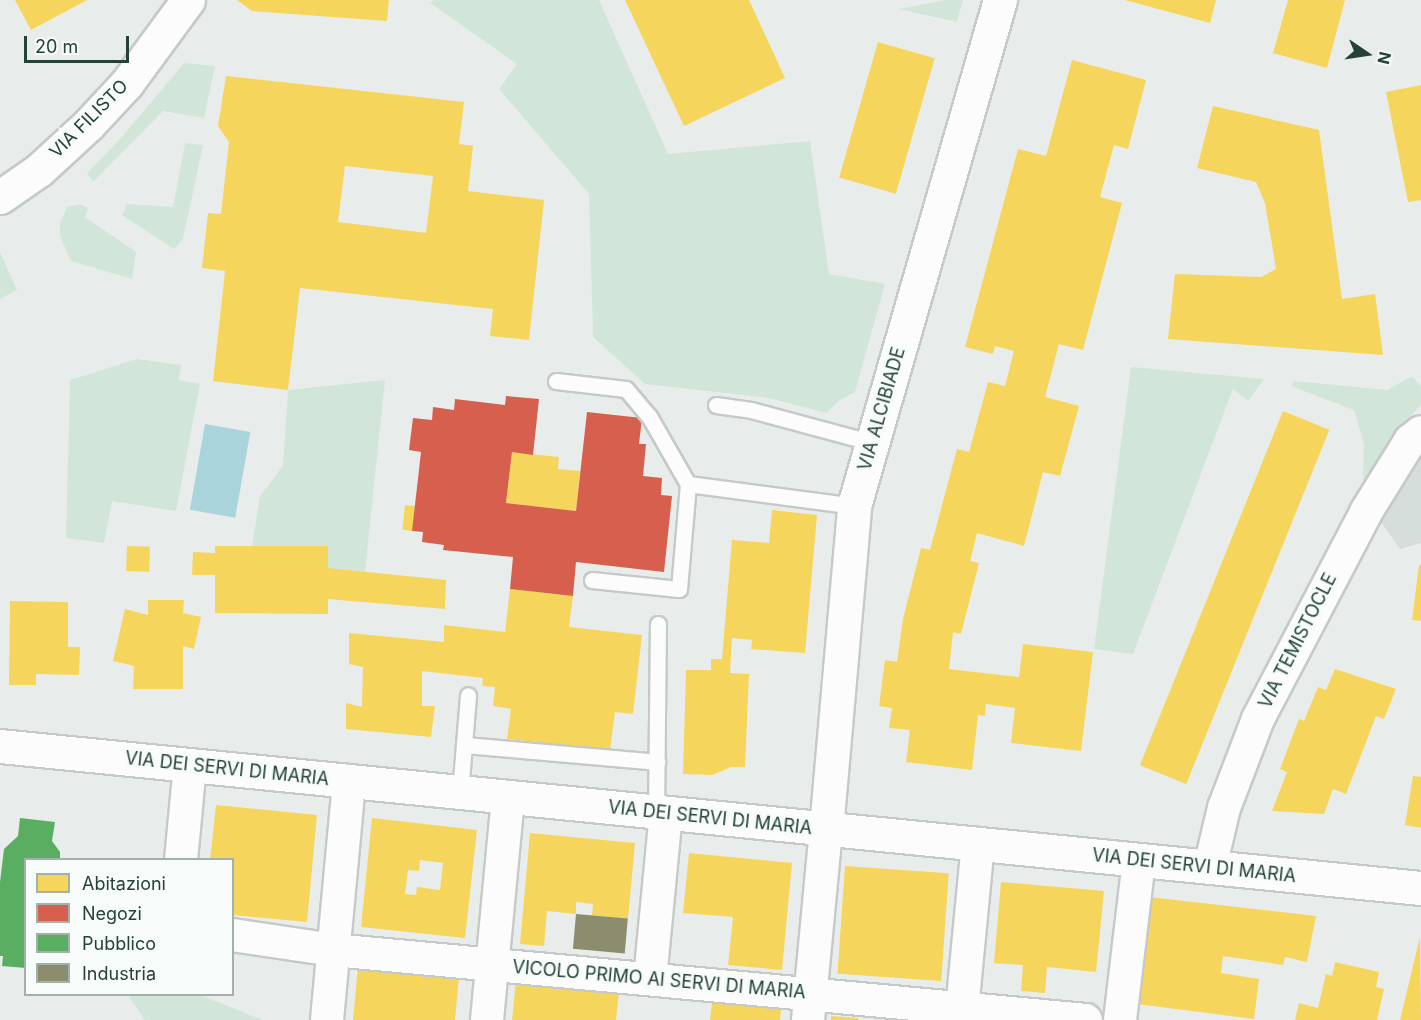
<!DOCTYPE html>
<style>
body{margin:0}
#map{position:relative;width:1421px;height:1020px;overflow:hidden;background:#e8edeb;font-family:Inter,sans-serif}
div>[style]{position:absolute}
.built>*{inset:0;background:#d6dedb}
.green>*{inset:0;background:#d1e6d8}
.water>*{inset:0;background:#a9d4db;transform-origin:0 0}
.homes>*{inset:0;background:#f6d55c;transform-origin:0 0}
.shops>*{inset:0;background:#d6604d}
.public>*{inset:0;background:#5aae61}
.industry>*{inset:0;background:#8c8c6e;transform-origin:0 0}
.roads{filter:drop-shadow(2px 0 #c5cac8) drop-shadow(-2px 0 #c5cac8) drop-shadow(0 2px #c5cac8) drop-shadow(0 -2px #c5cac8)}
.lane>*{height:15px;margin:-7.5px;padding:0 7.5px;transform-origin:7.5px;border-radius:7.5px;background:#fcfcfc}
.street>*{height:32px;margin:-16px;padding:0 16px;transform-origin:16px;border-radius:16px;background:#fcfcfc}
.secondary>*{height:33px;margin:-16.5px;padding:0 16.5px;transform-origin:16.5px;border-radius:16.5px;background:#fcfcfc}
span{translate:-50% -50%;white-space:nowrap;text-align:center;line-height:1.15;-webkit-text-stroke:6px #f7fbf9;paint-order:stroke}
.street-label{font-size:18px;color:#24423a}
.legend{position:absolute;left:24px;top:858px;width:210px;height:138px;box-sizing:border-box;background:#f7fbf9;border:2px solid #a3b1ad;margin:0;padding:8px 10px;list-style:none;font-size:18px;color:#24423a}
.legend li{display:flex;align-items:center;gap:12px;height:30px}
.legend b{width:30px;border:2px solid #a3b1ad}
.north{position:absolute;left:1337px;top:24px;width:60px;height:60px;-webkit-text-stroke:4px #f7fbf9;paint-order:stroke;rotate:103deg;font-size:16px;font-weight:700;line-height:24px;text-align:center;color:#24423a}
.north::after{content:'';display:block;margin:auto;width:21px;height:27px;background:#24423a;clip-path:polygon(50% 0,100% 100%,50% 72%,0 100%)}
.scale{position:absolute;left:24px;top:36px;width:105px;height:27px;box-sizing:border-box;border:3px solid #24423a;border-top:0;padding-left:8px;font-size:18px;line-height:21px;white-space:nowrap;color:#24423a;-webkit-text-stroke:4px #f7fbf9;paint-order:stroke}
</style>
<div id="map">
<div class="built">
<div style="clip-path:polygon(1421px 459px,1421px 543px,1400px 549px,1381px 522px)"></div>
</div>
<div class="green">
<div style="clip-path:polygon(434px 0,599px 0,668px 154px,810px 141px,829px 274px,885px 284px,855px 392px,838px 401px,827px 413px,768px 398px,645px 384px,593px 337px,589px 194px,499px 89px,517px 64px,430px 3px)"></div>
<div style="clip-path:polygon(945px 0,963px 0,957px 22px,899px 9px)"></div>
<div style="clip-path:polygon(184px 63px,215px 66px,204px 118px,163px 111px,93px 182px,87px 173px,121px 138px)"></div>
<div style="clip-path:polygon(185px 143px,203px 145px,183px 239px,174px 249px,122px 215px,127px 204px,173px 207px)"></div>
<div style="clip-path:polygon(79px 204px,88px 208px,85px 217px,136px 252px,132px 279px,71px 261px,60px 236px,60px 223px,67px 207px)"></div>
<div style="clip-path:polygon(0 252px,17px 290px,0 299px)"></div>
<div style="clip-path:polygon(137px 359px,181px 365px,179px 380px,200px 384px,176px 511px,112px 501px,104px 543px,66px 538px,70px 380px)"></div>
<div style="clip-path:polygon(1131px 367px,1264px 379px,1248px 401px,1233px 389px,1133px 654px,1094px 649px)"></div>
<div style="clip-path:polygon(1412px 376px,1421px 387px,1421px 405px,1401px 426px,1363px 482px,1364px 444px,1354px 410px,1291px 386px,1294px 381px,1387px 390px)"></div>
<div style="clip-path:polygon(385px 380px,365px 572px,328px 568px,328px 546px,252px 546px,260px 496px,283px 466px,288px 390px)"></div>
<div style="clip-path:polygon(134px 994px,200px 995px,263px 1020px,145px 1020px,129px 997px)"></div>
</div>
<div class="water">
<div style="left:205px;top:424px;width:46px;height:87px;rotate:10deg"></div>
</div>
<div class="homes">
<div style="clip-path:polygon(15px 0,87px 0,31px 30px)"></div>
<div style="clip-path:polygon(237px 0,389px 0,387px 21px,252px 11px)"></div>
<div style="clip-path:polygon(625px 0,749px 0,785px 78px,684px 126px)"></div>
<div style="clip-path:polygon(1125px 0,1216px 0,1210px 23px)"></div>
<div style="clip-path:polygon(1288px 0,1345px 0,1327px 68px,1273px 53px)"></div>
<div style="left:878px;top:42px;width:59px;height:141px;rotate:16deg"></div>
<div style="clip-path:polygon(1072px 60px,1146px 80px,1128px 149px,1114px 145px,1100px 197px,1122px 203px,1083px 350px,1059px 344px,1045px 397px,1079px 406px,1060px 476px,1043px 472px,1024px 546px,977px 533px,970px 561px,979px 563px,961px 634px,953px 632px,949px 669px,1019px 677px,1023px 644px,1093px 652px,1081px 751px,1011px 743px,1015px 708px,986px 704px,985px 716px,978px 715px,972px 770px,906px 762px,910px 730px,889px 728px,892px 708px,879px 706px,885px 660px,897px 662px,903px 619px,921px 548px,930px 550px,957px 449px,969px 452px,988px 382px,1005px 386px,1014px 351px,995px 346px,993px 354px,965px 347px,1018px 149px,1046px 156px)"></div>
<div style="clip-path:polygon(evenodd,226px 76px,464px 102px,459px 144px,473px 146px,468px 191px,544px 200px,529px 340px,490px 336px,493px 309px,300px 288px,288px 390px,213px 381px,225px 271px,202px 268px,208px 213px,221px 214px,229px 142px,218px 126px,226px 76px,345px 166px,433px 176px,426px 233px,338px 222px,345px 166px)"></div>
<div style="clip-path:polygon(1421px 85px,1421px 200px,1408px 202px,1386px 92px)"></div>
<div style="clip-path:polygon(1213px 106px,1319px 130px,1342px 299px,1375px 294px,1383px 355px,1168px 339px,1175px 274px,1261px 277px,1276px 269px,1265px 203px,1256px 182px,1197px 168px)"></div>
<div style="left:1283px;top:411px;width:50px;height:382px;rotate:22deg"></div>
<div style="clip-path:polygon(512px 452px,559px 457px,558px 469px,580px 471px,576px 511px,506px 503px)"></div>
<div style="left:405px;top:505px;width:10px;height:25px;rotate:6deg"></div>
<div style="clip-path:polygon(772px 510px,817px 515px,805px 653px,751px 649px,752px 640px,732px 638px,730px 673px,749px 674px,745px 767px,731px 767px,712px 775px,683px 774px,686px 670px,711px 670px,711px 659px,722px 659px,732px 540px,769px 543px)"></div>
<div style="left:127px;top:546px;width:23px;height:25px;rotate:2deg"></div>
<div style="clip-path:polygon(215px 546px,328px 546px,328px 568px,446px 580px,445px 609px,328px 599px,328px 614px,215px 613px,215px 575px,192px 575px,193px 552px,215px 553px)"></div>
<div style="clip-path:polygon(1419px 565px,1421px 565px,1421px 621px,1412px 620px)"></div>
<div style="clip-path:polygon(510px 589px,573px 596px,569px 627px,642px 635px,633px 714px,615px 712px,610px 750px,507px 739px,511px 709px,493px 706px,495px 687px,482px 686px,483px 678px,422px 671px,422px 706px,435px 706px,431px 737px,346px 729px,346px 703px,362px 707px,363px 667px,349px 664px,349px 633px,444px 642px,444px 625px,505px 632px)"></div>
<div style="clip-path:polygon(148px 600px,184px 600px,183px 613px,201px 617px,194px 649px,183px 646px,183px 689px,133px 689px,134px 666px,113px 661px,125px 609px,148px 615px)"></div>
<div style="clip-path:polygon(10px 601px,68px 602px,68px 647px,80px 647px,79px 675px,36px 674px,36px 685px,9px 685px)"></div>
<div style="clip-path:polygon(1335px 669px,1396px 689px,1384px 719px,1376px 716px,1346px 794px,1333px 789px,1324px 814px,1272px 811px,1287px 772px,1280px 769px,1299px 719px,1304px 721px,1318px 687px,1326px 690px)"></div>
<div style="clip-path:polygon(1413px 776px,1421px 777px,1421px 828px,1405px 825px)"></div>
<div style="clip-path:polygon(216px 805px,317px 815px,307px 922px,232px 915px,232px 860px,210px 860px)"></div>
<div style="clip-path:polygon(evenodd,372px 818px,477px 830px,465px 938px,361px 927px,372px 818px,420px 860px,443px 863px,440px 890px,417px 887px,416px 895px,405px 894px,408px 870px,419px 871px,420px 860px)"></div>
<div style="clip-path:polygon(530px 833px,635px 843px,628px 919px,592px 915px,593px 904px,576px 902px,576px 914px,547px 911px,544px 946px,520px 944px)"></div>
<div style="clip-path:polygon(689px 853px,792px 863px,782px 970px,728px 965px,733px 917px,683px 913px)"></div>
<div style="left:845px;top:866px;width:104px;height:108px;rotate:4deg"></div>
<div style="clip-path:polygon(1001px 882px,1104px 891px,1096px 972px,1047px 967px,1045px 993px,1021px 991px,1023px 965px,994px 963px)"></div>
<div style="clip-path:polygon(1149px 897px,1316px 916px,1307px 962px,1285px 957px,1283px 965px,1223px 956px,1221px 973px,1259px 979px,1254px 1019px,1137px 1004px)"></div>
<div style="clip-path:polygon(1420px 937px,1421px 1020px,1400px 1020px)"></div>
<div style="clip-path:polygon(1335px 962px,1379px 972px,1376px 987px,1384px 989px,1377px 1020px,1295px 1020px,1299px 1003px,1318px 1008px,1326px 974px,1332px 976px)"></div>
<div style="clip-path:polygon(358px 967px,459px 977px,455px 1020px,353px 1020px)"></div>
<div style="clip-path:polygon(516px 981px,619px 992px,616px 1020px,512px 1020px)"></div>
<div style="clip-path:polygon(712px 1002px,781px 1008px,780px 1020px,710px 1020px)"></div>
<div style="clip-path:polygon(831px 1016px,858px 1018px,858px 1020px,831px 1020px)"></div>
</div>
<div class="shops">
<div style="clip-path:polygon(506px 396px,539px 399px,533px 455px,512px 452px,506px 503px,576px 511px,587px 412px,642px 418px,639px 444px,646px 444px,643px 476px,662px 478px,661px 495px,672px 496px,664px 572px,576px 562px,573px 596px,510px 589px,513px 557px,443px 550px,444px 545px,422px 542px,423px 532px,412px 531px,421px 452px,409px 450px,413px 418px,432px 420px,433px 407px,454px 410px,455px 399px,505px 405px)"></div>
</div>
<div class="public">
<div style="clip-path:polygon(20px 818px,55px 822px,52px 841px,60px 852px,60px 860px,26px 860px,26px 968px,2px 966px,3px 956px,0 956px,0 882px,4px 849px,18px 836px)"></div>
</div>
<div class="industry">
<div style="left:576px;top:914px;width:52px;height:35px;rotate:5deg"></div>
</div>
<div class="roads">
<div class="lane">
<div style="left:556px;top:381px;width:70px;rotate:6.5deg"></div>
<div style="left:626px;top:389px;width:35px;rotate:50deg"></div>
<div style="left:649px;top:416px;width:78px;rotate:60.2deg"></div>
<div style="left:688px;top:484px;width:167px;rotate:7.5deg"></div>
<div style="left:716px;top:405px;width:35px;rotate:8deg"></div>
<div style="left:751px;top:410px;width:126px;rotate:15.1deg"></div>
<div style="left:592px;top:580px;width:87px;rotate:5.9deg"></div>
<div style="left:679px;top:589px;width:105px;rotate:-85.1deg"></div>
<div style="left:464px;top:745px;width:194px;rotate:5deg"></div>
<div style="left:460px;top:793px;width:98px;rotate:-85.3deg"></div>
<div style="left:656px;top:813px;width:189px;rotate:-89.4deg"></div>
</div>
<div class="street">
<div style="left:181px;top:860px;width:95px;rotate:-84.6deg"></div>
<div style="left:1210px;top:867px;width:61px;rotate:-76.7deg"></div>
<div style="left:1224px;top:808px;width:95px;rotate:-69.1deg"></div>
<div style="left:1258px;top:719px;width:233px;rotate:-62.4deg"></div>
<div style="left:1366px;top:512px;width:84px;rotate:-58.2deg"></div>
<div style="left:1410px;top:441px;width:14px;rotate:-39deg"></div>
<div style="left:232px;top:935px;width:102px;rotate:8.4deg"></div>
<div style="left:333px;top:950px;width:756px;rotate:5.31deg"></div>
<div style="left:650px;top:979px;width:167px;rotate:-84.5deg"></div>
<div style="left:327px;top:1020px;width:240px;rotate:-84.7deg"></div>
<div style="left:487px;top:1020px;width:224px;rotate:-84.6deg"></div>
<div style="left:808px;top:1020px;width:192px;rotate:-84.6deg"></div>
<div style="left:961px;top:1020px;width:177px;rotate:-84.5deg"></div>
<div style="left:1120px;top:1020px;width:161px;rotate:-83.2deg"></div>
</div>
<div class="secondary">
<div style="left:0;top:197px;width:47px;rotate:-34.7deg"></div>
<div style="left:39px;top:170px;width:67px;rotate:-42.6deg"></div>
<div style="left:88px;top:125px;width:57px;rotate:-47.1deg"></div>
<div style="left:127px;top:83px;width:103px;rotate:-53.7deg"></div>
<div style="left:0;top:746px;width:1428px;rotate:5.71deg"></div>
<div style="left:826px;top:829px;width:324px;rotate:-85deg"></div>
<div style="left:854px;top:506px;width:527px;rotate:-73.91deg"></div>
</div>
</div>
<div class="street-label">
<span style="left:89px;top:119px;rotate:-45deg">VIA FILISTO</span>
<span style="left:882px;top:409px;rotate:-74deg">VIA ALCIBIADE</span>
<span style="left:1298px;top:641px;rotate:-63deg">VIA TEMISTOCLE</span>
<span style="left:227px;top:769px;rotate:6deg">VIA DEI SERVI DI MARIA</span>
<span style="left:710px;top:818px;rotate:6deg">VIA DEI SERVI DI MARIA</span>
<span style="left:1194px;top:866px;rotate:6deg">VIA DEI SERVI DI MARIA</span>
<span style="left:659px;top:980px;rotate:5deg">VICOLO PRIMO AI SERVI DI MARIA</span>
</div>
<ul class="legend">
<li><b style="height:16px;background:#f6d55c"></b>Abitazioni</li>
<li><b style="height:16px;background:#d6604d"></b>Negozi</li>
<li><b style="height:16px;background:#5aae61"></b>Pubblico</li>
<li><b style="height:16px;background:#8c8c6e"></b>Industria</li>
</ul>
<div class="north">N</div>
<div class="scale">20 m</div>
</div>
